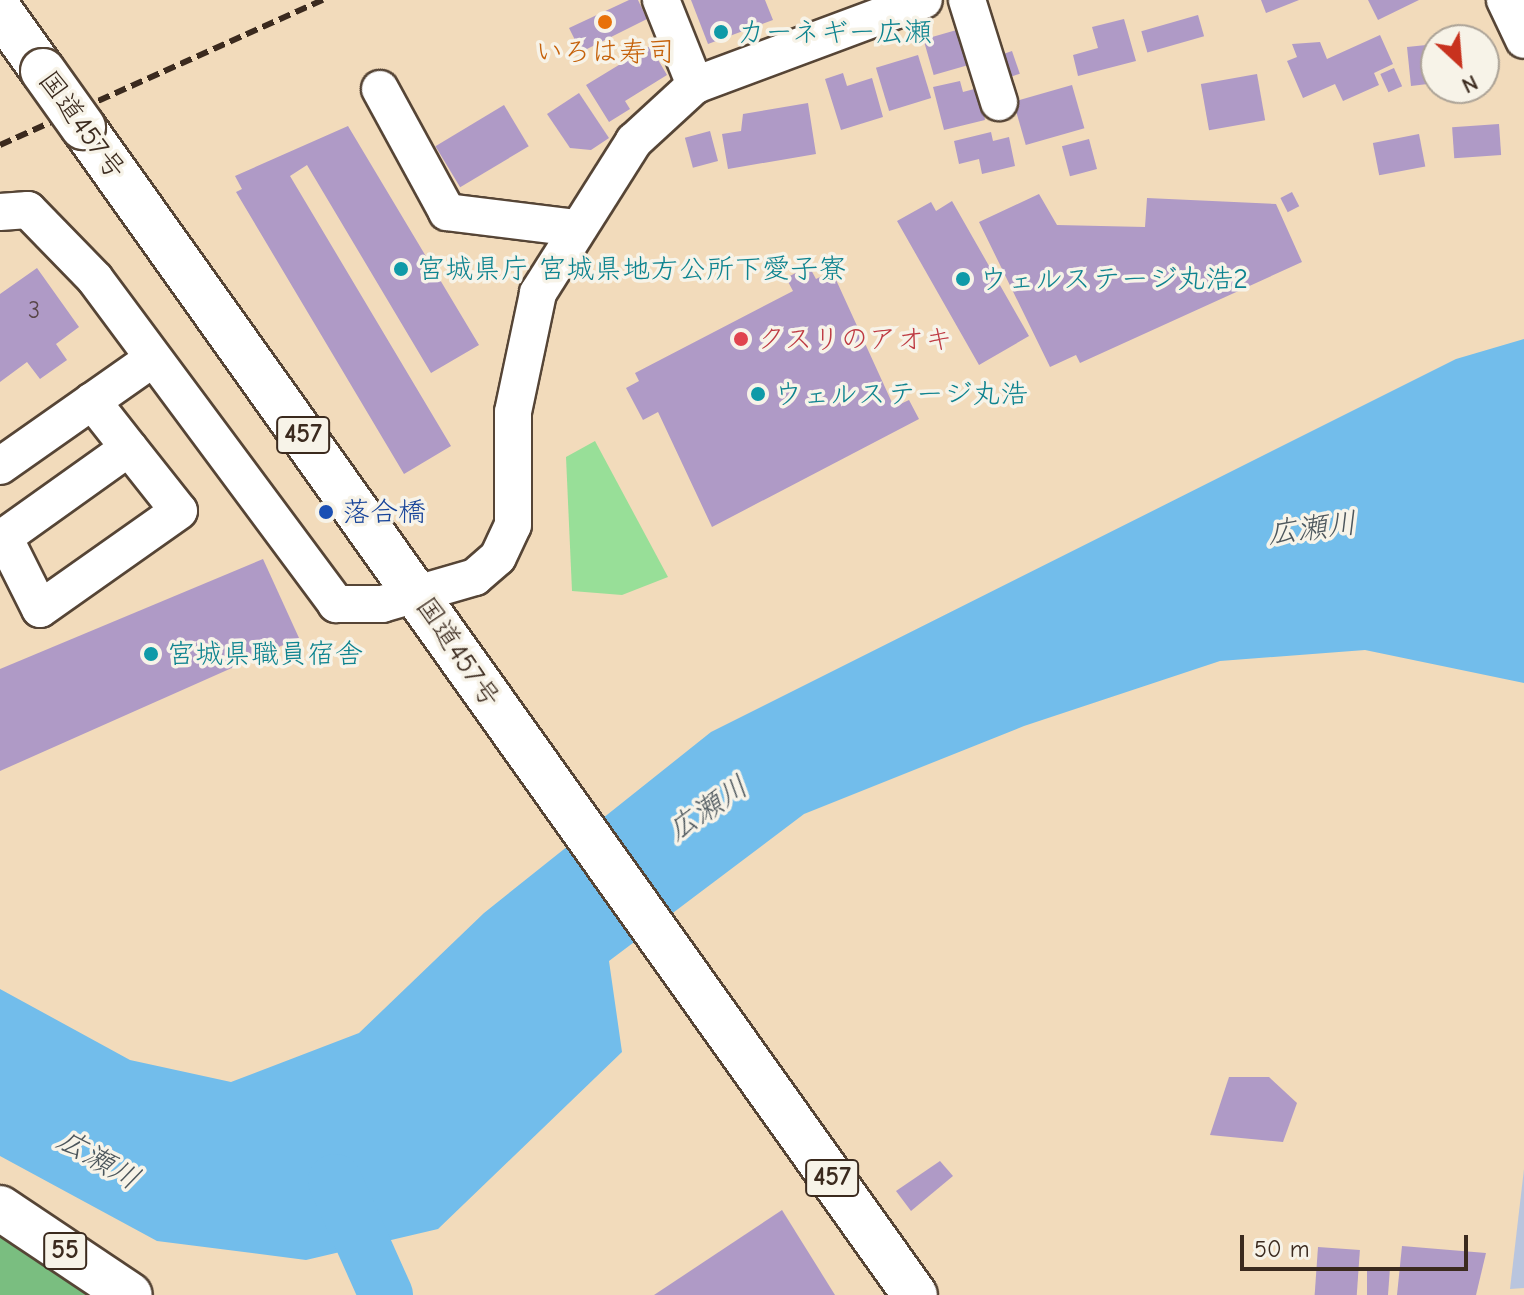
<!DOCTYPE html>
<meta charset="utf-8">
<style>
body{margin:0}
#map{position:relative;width:1524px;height:1295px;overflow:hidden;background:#f2dbbb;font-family:"Comic Neue","Klee One",sans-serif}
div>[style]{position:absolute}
.industrial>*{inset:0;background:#b9c5de}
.green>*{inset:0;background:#98df98}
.forest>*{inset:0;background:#7abe80}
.water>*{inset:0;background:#72bdeb}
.river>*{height:54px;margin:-27px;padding:0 27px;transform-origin:27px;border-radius:27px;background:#72bdeb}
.building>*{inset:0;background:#af9ac6;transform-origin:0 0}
.roads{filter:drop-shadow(2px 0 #564536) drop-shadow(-2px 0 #564536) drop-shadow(0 2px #564536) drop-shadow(0 -2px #564536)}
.minor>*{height:36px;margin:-18px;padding:0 18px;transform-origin:18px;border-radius:18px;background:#fff}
.major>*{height:44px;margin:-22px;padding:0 22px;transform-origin:22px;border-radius:22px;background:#fff}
.highway>*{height:44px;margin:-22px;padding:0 22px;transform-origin:22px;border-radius:22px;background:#fff}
.rail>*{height:6px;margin-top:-3px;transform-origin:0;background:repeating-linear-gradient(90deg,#3b2a1e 0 12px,transparent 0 18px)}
.bridges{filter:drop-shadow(2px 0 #564536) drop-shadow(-2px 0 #564536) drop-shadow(0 2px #564536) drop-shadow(0 -2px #564536)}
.highway-bridge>*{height:44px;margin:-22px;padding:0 22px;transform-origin:22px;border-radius:22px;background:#fff}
.dots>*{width:22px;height:22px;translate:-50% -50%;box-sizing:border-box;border:4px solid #f7f3e8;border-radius:50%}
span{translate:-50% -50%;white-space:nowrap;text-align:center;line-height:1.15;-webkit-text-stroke:7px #f7f3e8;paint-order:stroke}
.number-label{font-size:24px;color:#584648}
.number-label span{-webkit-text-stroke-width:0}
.shield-label span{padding:2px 6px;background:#f7f3e8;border:2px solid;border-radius:6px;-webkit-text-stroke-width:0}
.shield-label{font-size:26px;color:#3b2a1e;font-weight:700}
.culture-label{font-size:28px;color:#0d838f}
.left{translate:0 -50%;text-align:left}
.food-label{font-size:28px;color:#c56008}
.street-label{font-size:28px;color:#3b2a1e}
.health-label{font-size:28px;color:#be3a42}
.transit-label{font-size:28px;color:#164399}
.water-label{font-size:30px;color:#4c565c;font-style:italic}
.north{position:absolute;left:1420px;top:24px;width:80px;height:80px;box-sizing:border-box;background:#f7f3e8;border:2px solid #aca397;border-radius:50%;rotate:154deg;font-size:22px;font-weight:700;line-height:32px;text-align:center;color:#3b2a1e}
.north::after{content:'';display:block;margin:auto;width:28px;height:36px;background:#c8321e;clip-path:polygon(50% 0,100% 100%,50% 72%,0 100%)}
.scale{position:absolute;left:1240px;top:1235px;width:228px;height:36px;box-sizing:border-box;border:4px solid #3b2a1e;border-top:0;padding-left:10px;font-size:24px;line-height:28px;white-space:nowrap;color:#3b2a1e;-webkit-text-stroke:6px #f7f3e8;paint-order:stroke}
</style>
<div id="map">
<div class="industrial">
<div style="clip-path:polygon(1524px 1169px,1524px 1288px,1510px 1289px)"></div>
</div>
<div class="green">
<div style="clip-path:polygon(595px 441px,668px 577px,622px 595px,572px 591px,566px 457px)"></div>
</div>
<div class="forest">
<div style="clip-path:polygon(0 1230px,90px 1295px,0 1295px)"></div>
</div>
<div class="water">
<div style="clip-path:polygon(1524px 339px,1524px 683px,1365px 650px,1220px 661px,1024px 726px,804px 814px,609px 961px,622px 1052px,438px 1229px,306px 1260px,157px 1241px,0 1156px,0 989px,130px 1060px,231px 1082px,359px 1033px,484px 913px,711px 732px,1456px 359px)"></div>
</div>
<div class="river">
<div style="left:335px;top:1181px;width:125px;rotate:65.9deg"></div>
</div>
<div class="building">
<div style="clip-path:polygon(629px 0,638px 0,647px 19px,581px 52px,569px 28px)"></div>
<div style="clip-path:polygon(691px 0,765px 0,773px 20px,708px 44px)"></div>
<div style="clip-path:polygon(1261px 0,1299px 0,1266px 13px)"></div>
<div style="clip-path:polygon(1368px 0,1419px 0,1378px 20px)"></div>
<div style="left:1198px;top:15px;width:22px;height:59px;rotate:74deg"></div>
<div style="clip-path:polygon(1124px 19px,1136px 61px,1078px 76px,1073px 55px,1098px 48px,1092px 27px)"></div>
<div style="left:960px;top:29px;width:37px;height:38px;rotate:74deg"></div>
<div style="clip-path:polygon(1380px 35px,1393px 64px,1374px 73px,1379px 85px,1343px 101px,1335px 84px,1303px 98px,1287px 61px,1297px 57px,1292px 44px,1320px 42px,1327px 59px)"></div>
<div style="clip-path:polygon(1436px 44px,1436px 83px,1411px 86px,1407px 47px)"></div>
<div style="clip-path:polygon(650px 46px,667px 75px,625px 101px,630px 109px,609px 122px,586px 85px)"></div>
<div style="left:1012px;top:51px;width:24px;height:19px;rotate:71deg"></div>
<div style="left:918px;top:55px;width:45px;height:44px;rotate:73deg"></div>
<div style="left:1394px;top:68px;width:20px;height:15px;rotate:66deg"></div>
<div style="clip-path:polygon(843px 73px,847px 86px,872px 78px,883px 117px,841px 130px,825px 79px)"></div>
<div style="left:1257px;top:74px;width:47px;height:57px;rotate:80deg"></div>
<div style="clip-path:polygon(960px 81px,963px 92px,978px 88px,985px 120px,944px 130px,933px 87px)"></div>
<div style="left:1072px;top:85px;width:45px;height:61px;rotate:74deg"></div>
<div style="clip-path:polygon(579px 93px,609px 138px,591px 150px,570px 148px,547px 114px)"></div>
<div style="clip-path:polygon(808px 103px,816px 154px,728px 169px,722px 134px,741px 131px,743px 114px)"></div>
<div style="left:504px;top:105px;width:48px;height:80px;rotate:59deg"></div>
<div style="left:1499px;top:124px;width:31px;height:47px;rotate:86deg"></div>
<div style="clip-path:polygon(348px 126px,479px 345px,431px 373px,307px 165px,290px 176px,451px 446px,404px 474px,236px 192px,242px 189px,235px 176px)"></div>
<div style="left:710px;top:131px;width:31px;height:26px;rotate:75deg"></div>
<div style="clip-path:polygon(991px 132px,993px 141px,1009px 137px,1015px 166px,982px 174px,979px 159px,959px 164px,954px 141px)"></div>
<div style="left:1419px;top:134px;width:33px;height:47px;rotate:79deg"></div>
<div style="left:1089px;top:139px;width:31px;height:28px;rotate:75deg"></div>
<div style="left:1292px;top:192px;width:16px;height:13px;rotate:63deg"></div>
<div style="clip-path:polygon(1039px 194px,1057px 225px,1145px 227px,1147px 198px,1276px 204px,1302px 262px,1080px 363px,1076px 355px,1050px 367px,979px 222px)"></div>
<div style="clip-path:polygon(952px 201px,1029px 336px,979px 365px,897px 221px,931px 202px,936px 211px)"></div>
<div style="clip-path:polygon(809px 266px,816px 279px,832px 271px,894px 407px,909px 400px,919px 419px,712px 527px,658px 412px,643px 420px,626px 388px,639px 381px,635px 373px,793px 291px,786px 278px)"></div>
<div style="clip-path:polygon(37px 268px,79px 327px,56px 344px,67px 360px,40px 379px,27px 362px,0 382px,0 294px)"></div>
<div style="clip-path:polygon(263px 559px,299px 638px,0 771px,0 669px)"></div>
<div style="clip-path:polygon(1229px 1077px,1269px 1077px,1297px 1103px,1283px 1142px,1210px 1135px)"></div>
<div style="clip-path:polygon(940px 1161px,953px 1176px,911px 1211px,896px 1191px)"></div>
<div style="clip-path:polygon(782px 1210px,835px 1295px,654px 1295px)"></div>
<div style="clip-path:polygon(1402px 1246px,1486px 1253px,1476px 1295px,1397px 1295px)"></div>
<div style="left:1318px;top:1247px;width:42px;height:48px;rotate:4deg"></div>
<div style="clip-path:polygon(1390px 1268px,1388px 1295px,1367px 1295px,1367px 1271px)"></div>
</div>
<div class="roads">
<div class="minor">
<div style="left:661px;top:0;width:92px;rotate:68.2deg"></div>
<div style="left:967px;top:0;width:107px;rotate:72.6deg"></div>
<div style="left:1505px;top:0;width:44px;rotate:64.6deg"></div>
<div style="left:380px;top:89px;width:140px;rotate:61.4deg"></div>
<div style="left:447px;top:212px;width:129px;rotate:7.1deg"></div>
<div style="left:0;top:212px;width:28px;rotate:-4deg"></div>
<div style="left:28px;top:210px;width:96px;rotate:45.8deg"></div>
<div style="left:95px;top:279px;width:405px;rotate:53.4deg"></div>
<div style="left:336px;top:604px;width:46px"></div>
<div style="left:382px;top:604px;width:97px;rotate:-16.2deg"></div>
<div style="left:475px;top:577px;width:30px;rotate:-41deg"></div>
<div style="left:498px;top:557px;width:35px;rotate:-65deg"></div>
<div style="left:513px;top:525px;width:113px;rotate:-90deg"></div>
<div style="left:513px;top:412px;width:122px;rotate:-78.1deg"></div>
<div style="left:538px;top:293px;width:180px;rotate:-57.7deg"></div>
<div style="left:634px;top:141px;width:83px;rotate:-42.6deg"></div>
<div style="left:695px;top:85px;width:244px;rotate:-20.4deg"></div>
<div style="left:92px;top:401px;width:60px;rotate:51.8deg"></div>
<div style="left:129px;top:448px;width:80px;rotate:51.6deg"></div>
<div style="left:179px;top:511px;width:170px;rotate:144.8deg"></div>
<div style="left:40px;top:609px;width:80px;rotate:-116.6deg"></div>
<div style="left:4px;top:537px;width:153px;rotate:-35.5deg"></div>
<div style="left:0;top:466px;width:184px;rotate:-35.1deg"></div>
</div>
<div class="major">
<div style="left:0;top:1208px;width:156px;rotate:33.8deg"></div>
</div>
<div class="highway">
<div style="left:0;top:11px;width:74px;rotate:54.4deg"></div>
<div style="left:83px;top:127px;width:1434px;rotate:54.54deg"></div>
</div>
</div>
<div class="rail">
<div style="left:0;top:145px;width:354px;rotate:-24.2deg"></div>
</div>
<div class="bridges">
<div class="highway-bridge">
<div style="left:43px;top:71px;width:69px;rotate:54.5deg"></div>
</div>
</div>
<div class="dots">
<div style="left:605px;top:22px;background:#e8710a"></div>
<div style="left:721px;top:32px;background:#0f9aa8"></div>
<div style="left:401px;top:269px;background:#0f9aa8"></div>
<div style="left:963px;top:279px;background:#0f9aa8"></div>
<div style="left:741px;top:339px;background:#e0444e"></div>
<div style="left:758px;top:394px;background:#0f9aa8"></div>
<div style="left:326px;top:512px;background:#1a4fb4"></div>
<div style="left:151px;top:654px;background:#0f9aa8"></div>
</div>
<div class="number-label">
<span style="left:34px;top:311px">3</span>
</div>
<div class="shield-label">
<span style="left:303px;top:435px">457</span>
<span style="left:832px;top:1178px">457</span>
<span style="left:65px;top:1251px">55</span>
</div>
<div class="culture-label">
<span class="left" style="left:737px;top:32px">カーネギー広瀬</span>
<span class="left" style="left:417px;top:269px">宮城県庁 宮城県地方公所下愛子寮</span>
<span class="left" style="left:979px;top:279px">ウェルステージ丸浩2</span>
<span class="left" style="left:774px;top:394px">ウェルステージ丸浩</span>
<span class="left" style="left:167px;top:654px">宮城県職員宿舎</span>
</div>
<div class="food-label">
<span style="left:605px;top:52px">いろは寿司</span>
</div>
<div class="street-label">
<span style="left:82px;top:125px;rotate:54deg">国道457号</span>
<span style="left:458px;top:652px;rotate:56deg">国道457号</span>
</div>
<div class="health-label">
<span class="left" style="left:757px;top:339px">クスリのアオキ</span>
</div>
<div class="transit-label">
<span class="left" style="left:342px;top:512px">落合橋</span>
</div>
<div class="water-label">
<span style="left:1312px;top:529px;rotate:-7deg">広瀬川</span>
<span style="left:708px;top:809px;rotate:-34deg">広瀬川</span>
<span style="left:98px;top:1160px;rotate:30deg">広瀬川</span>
</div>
<div class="north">N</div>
<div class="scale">50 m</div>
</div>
